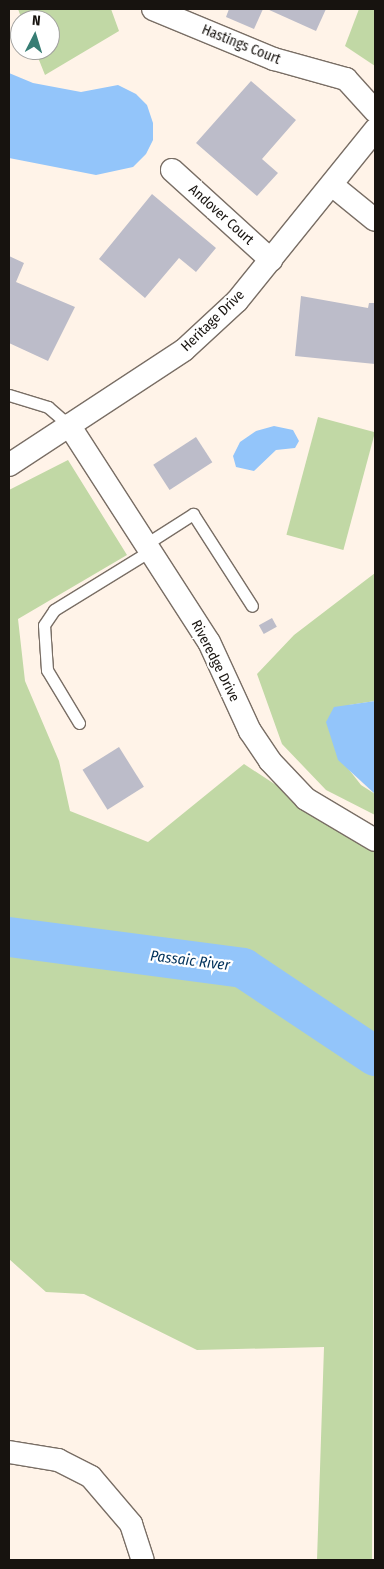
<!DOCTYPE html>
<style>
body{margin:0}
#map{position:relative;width:384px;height:1569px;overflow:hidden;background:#fff3e8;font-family:"Fira Sans Condensed",sans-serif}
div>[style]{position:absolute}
.green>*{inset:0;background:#c1d8a5;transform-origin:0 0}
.water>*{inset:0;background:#93c5fa}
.river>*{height:40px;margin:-20px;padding:0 20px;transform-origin:20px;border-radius:20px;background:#93c5fa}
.building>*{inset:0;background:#bcbcc9;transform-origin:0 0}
.roads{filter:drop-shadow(1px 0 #796e65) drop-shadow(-1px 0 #796e65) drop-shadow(0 1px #796e65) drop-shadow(0 -1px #796e65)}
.lane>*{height:11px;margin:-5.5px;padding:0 5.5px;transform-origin:5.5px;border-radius:5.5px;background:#fff}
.street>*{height:22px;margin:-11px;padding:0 11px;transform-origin:11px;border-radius:11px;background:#fff}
span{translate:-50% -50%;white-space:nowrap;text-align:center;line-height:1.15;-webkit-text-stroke:4.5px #fff;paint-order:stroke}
.street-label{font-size:14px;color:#17130f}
.water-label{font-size:15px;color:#02325b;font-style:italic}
.frame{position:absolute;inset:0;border:10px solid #17130f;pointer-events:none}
.north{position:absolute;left:10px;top:10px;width:50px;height:50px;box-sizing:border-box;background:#fff;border:1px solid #a2a19f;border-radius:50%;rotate:5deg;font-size:14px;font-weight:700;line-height:20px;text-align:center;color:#17130f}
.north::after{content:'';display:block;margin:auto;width:18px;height:22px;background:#377d74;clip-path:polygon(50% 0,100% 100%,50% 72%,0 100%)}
</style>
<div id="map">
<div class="green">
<div style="clip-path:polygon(18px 9px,111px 9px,119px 31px,45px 75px,35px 50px,50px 50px,50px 20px,22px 20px)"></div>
<div style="clip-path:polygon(359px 9px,375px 9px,375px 66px,345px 46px)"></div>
<div style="left:318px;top:417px;width:59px;height:122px;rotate:15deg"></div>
<div style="clip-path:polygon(68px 460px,127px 555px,18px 619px,25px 681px,59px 761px,70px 811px,148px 842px,244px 764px,375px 850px,372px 1560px,317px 1560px,324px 1347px,197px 1350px,84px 1294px,46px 1292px,9px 1259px,9px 490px)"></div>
<div style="clip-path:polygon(375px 573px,375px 701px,349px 705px,336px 753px,361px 785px,375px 794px,375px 815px,326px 790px,282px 744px,257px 674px,294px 635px)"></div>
</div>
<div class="water">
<div style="clip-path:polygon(9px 73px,33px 83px,81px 92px,118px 85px,136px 94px,147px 105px,153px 123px,153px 140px,146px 154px,133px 167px,96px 175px,9px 158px)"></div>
<div style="clip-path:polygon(274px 426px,293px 430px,299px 441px,295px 448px,276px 450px,254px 471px,236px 467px,233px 456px,240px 442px,256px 431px)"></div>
<div style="clip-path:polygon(375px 701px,375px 794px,338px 760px,326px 722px,334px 707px)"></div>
</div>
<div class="river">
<div style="left:9px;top:937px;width:236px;rotate:7.5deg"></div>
<div style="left:243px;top:968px;width:159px;rotate:33.7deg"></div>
</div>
<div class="building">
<div style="clip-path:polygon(229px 9px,263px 9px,254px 29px,226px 17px)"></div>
<div style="clip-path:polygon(267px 9px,326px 9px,316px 31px)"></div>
<div style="clip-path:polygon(251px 81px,296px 120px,262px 159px,278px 173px,257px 196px,196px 143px)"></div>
<div style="clip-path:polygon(152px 194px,216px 248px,196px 272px,179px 258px,145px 298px,99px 259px)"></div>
<div style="clip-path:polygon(9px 256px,24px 263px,16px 282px,75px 307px,48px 361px,9px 343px)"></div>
<div style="clip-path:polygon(301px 296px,368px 308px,369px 303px,375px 303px,375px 364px,295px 356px)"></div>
<div style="left:196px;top:437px;width:30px;height:51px;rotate:57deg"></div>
<div style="left:272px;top:618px;width:10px;height:15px;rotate:61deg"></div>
<div style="left:119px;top:747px;width:47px;height:43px;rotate:58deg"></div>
</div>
<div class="roads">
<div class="lane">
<div style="left:9px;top:395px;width:41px;rotate:17.1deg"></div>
<div style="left:48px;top:407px;width:28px;rotate:41deg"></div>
<div style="left:146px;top:544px;width:56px;rotate:-32.6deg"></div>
<div style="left:193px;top:514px;width:109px;rotate:57.3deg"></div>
<div style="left:79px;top:723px;width:62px;rotate:-121.1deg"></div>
<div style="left:47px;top:670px;width:45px;rotate:-93.8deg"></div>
<div style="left:44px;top:625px;width:18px;rotate:-56deg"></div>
<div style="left:54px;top:610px;width:113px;rotate:-31.6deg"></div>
</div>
<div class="street">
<div style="left:153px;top:9px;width:131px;rotate:22.5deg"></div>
<div style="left:274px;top:59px;width:75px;rotate:15.5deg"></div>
<div style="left:346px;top:79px;width:43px;rotate:47.8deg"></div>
<div style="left:172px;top:170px;width:134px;rotate:42.3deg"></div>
<div style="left:332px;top:185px;width:55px;rotate:39.1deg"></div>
<div style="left:69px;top:425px;width:258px;rotate:57.2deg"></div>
<div style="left:209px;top:642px;width:98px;rotate:65.3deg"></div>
<div style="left:250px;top:731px;width:36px;rotate:56deg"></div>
<div style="left:270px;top:761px;width:52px;rotate:46.5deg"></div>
<div style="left:306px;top:799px;width:80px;rotate:30.7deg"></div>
<div style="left:9px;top:465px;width:209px;rotate:-33.3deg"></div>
<div style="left:184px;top:350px;width:72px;rotate:-42.8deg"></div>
<div style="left:237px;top:301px;width:220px;rotate:-51.1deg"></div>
<div style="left:9px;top:1452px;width:50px;rotate:9.3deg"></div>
<div style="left:58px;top:1460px;width:37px;rotate:27deg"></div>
<div style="left:91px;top:1477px;width:62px;rotate:49.6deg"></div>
<div style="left:131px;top:1524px;width:38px;rotate:72deg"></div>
</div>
</div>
<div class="street-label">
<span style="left:241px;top:45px;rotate:22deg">Hastings Court</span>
<span style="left:221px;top:215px;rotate:42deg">Andover Court</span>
<span style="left:213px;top:321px;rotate:-44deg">Heritage Drive</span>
<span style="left:215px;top:661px;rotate:63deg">Riveredge Drive</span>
</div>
<div class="water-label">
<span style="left:190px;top:961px;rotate:7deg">Passaic River</span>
</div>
<div class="frame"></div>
<div class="north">N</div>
</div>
